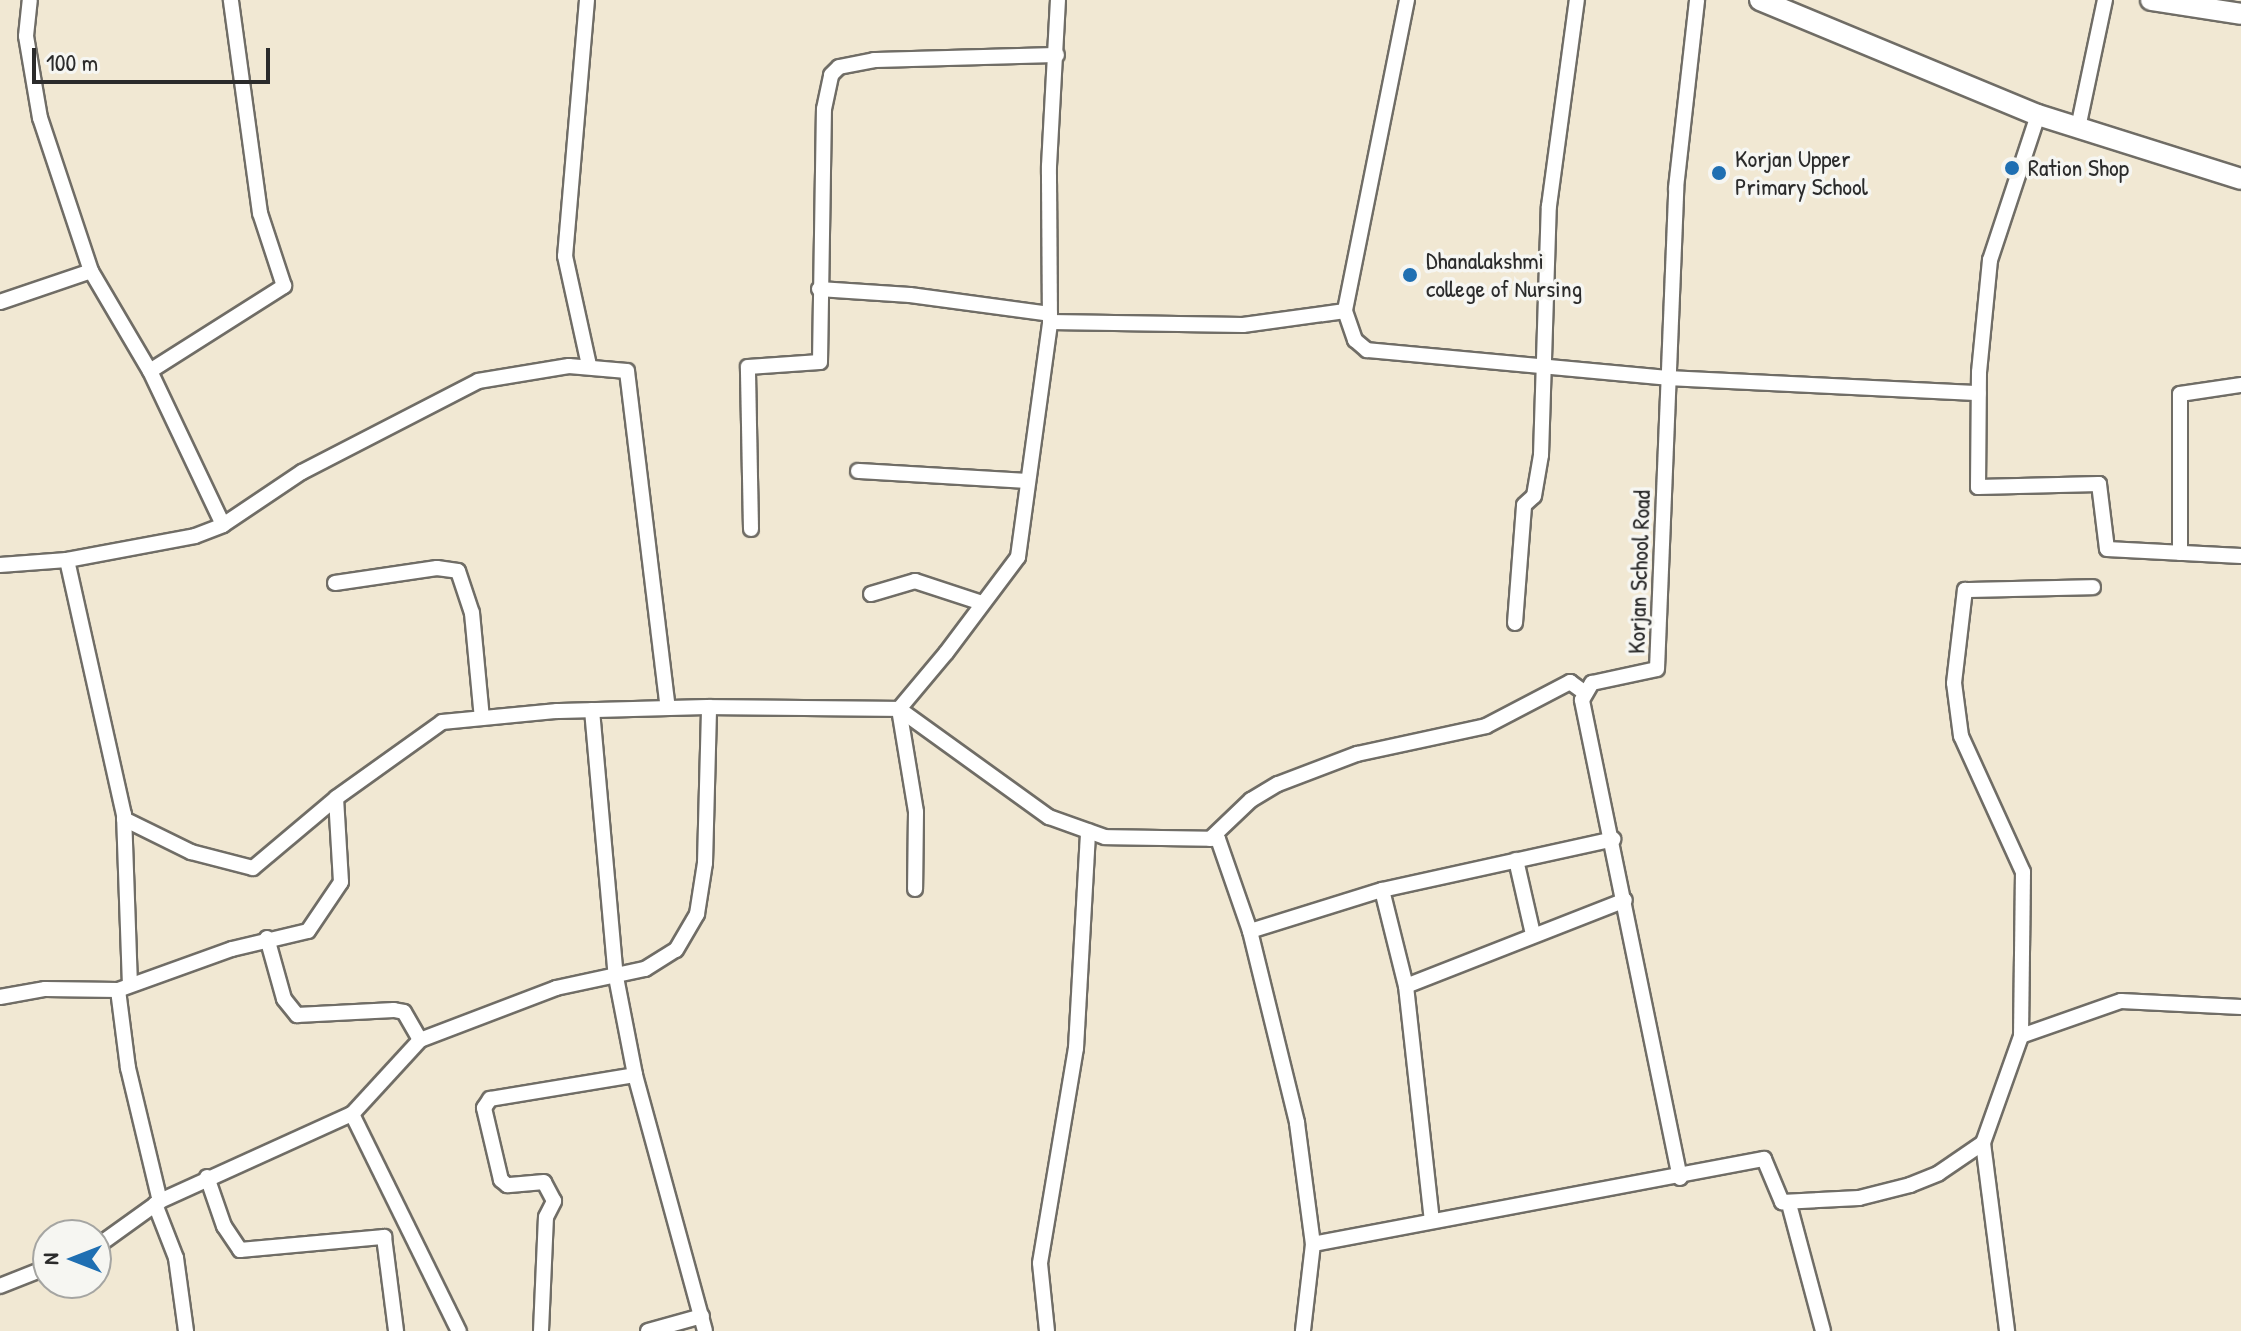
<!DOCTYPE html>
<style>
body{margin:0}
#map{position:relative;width:2241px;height:1331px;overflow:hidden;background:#f1e8d3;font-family:"Patrick Hand",sans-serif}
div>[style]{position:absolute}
.roads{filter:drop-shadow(2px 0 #706d66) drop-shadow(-2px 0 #706d66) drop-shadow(0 2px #706d66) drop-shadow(0 -2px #706d66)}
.minor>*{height:14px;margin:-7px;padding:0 7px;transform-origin:7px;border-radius:7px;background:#fff}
.secondary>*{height:20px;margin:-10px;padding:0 10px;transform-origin:10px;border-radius:10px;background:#fff}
.dots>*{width:22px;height:22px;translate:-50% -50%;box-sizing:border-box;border:4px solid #f6f6f2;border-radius:50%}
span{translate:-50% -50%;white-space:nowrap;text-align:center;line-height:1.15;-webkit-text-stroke:7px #f6f6f2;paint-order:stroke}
.poi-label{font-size:24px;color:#2b2b2b}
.left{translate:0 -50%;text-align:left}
.street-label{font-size:24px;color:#2b2b2b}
.north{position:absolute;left:32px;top:1219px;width:80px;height:80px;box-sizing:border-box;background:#f6f6f2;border:2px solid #a5a5a2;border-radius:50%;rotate:270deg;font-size:22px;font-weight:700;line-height:32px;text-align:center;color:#2b2b2b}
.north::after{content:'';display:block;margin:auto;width:28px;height:36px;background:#1f6fb2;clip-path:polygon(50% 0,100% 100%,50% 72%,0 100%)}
.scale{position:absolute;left:32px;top:48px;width:238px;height:36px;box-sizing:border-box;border:4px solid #2b2b2b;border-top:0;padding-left:10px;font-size:24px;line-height:28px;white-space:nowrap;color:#2b2b2b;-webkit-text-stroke:6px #f6f6f2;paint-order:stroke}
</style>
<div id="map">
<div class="roads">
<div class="minor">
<div style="left:587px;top:0;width:257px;rotate:94.9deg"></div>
<div style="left:565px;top:256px;width:112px;rotate:77.6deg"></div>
<div style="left:1407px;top:0;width:317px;rotate:101.3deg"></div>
<div style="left:1345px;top:311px;width:31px;rotate:71deg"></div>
<div style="left:1355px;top:340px;width:16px;rotate:40deg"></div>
<div style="left:1367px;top:350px;width:303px;rotate:5.3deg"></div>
<div style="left:1669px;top:378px;width:310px;rotate:2.8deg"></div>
<div style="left:2038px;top:115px;width:153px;rotate:108.3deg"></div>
<div style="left:1990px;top:260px;width:113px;rotate:95.6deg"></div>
<div style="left:1979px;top:372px;width:115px;rotate:90.5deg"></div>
<div style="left:1978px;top:487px;width:121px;rotate:-1.4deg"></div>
<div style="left:2099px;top:484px;width:65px;rotate:83deg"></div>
<div style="left:2107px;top:549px;width:134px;rotate:3deg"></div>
<div style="left:2078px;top:128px;width:131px;rotate:-78.1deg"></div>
<div style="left:91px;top:271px;width:116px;rotate:59.5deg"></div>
<div style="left:150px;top:371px;width:170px;rotate:64.6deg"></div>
<div style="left:223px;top:525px;width:95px;rotate:-33.9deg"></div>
<div style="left:302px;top:472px;width:198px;rotate:-27.3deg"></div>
<div style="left:478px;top:381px;width:92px;rotate:-9.4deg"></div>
<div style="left:569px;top:366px;width:58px;rotate:4.9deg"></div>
<div style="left:627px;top:371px;width:339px;rotate:83.1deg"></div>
<div style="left:819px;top:289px;width:91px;rotate:3.8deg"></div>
<div style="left:910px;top:295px;width:141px;rotate:7.7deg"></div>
<div style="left:0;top:302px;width:96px;rotate:-18.8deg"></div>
<div style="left:91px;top:271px;width:161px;rotate:-108.4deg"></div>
<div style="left:40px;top:118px;width:83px;rotate:-99.7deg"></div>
<div style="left:26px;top:36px;width:36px;rotate:-84deg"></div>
<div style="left:1050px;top:322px;width:193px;rotate:0.9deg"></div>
<div style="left:1243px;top:325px;width:103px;rotate:-7.8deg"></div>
<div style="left:150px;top:371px;width:159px;rotate:-32.4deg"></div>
<div style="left:284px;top:286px;width:77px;rotate:-108.2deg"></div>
<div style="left:260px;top:213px;width:215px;rotate:-97.8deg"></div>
<div style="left:858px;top:471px;width:167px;rotate:3.4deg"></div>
<div style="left:751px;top:529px;width:162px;rotate:-91.1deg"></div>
<div style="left:748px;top:367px;width:72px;rotate:-4deg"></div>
<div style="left:820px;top:362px;width:253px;rotate:-89.1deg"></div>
<div style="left:824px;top:109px;width:35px;rotate:-78deg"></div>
<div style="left:831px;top:75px;width:11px;rotate:-45deg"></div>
<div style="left:839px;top:67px;width:36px;rotate:-11deg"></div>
<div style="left:874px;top:60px;width:183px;rotate:-1.6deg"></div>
<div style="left:2180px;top:553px;width:159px;rotate:-90deg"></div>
<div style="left:2180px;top:394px;width:62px;rotate:-8.4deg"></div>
<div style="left:67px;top:560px;width:260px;rotate:77.4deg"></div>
<div style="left:124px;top:814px;width:169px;rotate:88deg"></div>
<div style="left:0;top:565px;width:67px;rotate:-4.3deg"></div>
<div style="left:67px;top:560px;width:130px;rotate:-10.6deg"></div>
<div style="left:195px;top:536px;width:30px;rotate:-21deg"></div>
<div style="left:335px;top:583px;width:103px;rotate:-8.4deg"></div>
<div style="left:437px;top:568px;width:21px;rotate:8deg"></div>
<div style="left:458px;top:571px;width:44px;rotate:71.6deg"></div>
<div style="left:472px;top:613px;width:105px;rotate:84.6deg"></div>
<div style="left:871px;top:594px;width:46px;rotate:-16.5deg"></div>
<div style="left:915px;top:581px;width:71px;rotate:18.2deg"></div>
<div style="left:1515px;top:623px;width:118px;rotate:-85.6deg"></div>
<div style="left:1524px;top:505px;width:13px;rotate:-42deg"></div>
<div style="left:1534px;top:496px;width:42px;rotate:-80.3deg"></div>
<div style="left:1541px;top:455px;width:249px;rotate:-88.2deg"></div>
<div style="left:1549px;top:206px;width:208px;rotate:-82.3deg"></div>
<div style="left:899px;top:709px;width:185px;rotate:35.8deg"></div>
<div style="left:1049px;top:817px;width:59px;rotate:19.7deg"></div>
<div style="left:1105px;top:837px;width:113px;rotate:1deg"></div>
<div style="left:1218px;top:839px;width:97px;rotate:70.8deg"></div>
<div style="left:1250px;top:931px;width:198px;rotate:76.2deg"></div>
<div style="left:1297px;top:1123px;width:122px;rotate:82.5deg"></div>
<div style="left:1313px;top:1244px;width:88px;rotate:96.6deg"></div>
<div style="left:899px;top:709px;width:104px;rotate:80.6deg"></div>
<div style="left:916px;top:812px;width:77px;rotate:90.7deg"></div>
<div style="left:592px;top:710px;width:268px;rotate:84.9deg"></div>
<div style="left:616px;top:977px;width:100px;rotate:79deg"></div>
<div style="left:635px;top:1075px;width:265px;rotate:74.7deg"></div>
<div style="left:124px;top:819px;width:75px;rotate:26.2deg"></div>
<div style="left:191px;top:852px;width:64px;rotate:14.5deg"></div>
<div style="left:253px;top:868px;width:109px;rotate:-40.1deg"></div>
<div style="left:1210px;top:839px;width:57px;rotate:-43.6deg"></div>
<div style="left:1251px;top:800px;width:31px;rotate:-31deg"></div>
<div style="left:1278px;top:784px;width:85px;rotate:-20.8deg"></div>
<div style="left:1357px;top:754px;width:132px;rotate:-12.2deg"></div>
<div style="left:1486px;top:726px;width:95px;rotate:-27.6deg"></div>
<div style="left:1570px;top:682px;width:14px;rotate:36deg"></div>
<div style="left:1516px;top:860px;width:76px;rotate:77.1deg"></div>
<div style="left:1382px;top:890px;width:99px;rotate:76deg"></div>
<div style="left:1406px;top:986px;width:236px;rotate:83.7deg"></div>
<div style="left:1250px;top:931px;width:138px;rotate:-17.3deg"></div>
<div style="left:1382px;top:890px;width:237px;rotate:-12.4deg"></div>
<div style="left:267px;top:938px;width:63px;rotate:74.4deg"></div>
<div style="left:284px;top:999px;width:21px;rotate:51deg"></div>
<div style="left:297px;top:1015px;width:97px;rotate:-3deg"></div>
<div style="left:394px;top:1010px;width:10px;rotate:11deg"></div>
<div style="left:404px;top:1012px;width:32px;rotate:60deg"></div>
<div style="left:1406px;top:986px;width:235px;rotate:-21.4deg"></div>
<div style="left:118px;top:990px;width:79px;rotate:82.7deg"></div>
<div style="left:128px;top:1068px;width:137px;rotate:76.5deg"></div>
<div style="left:0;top:997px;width:46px;rotate:-10.1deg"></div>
<div style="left:45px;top:989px;width:73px;rotate:0.8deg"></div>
<div style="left:118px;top:990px;width:121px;rotate:-19.8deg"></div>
<div style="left:232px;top:949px;width:78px;rotate:-13.3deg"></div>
<div style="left:308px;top:931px;width:59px;rotate:-56deg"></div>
<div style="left:341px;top:882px;width:84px;rotate:-93.4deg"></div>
<div style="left:336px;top:798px;width:130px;rotate:-35.6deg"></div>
<div style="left:442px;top:722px;width:116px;rotate:-5.5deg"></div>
<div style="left:557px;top:711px;width:152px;rotate:-1.5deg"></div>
<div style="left:2021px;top:1036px;width:164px;rotate:-89.3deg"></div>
<div style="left:2023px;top:872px;width:149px;rotate:-114.5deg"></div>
<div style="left:1961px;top:736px;width:53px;rotate:-97.5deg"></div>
<div style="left:1954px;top:683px;width:94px;rotate:-83.3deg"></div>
<div style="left:1965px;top:590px;width:128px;rotate:-1.3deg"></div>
<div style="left:352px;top:1114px;width:242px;rotate:63.8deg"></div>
<div style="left:1983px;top:1143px;width:190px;rotate:82.7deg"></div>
<div style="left:207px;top:1177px;width:52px;rotate:70.9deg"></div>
<div style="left:224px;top:1226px;width:29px;rotate:56deg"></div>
<div style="left:240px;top:1250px;width:145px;rotate:-5.2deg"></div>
<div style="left:384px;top:1237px;width:95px;rotate:82.7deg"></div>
<div style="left:1680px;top:1178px;width:488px;rotate:-101.6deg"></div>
<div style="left:1582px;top:700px;width:20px;rotate:-60deg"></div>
<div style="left:1592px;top:683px;width:66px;rotate:-12.2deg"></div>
<div style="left:1657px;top:669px;width:481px;rotate:-87.7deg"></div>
<div style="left:1676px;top:188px;width:189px;rotate:-83.6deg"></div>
<div style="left:155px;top:1204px;width:58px;rotate:68.7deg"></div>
<div style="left:176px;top:1258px;width:74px;rotate:82.2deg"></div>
<div style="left:1789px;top:1204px;width:131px;rotate:75deg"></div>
<div style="left:1313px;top:1244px;width:459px;rotate:-10.7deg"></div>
<div style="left:1764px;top:1159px;width:47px;rotate:67.3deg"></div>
<div style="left:1782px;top:1202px;width:77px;rotate:-3deg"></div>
<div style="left:1859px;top:1198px;width:53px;rotate:-14.3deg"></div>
<div style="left:1910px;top:1185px;width:31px;rotate:-22deg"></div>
<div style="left:1939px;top:1173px;width:53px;rotate:-34.3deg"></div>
<div style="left:1983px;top:1143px;width:114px;rotate:-70.4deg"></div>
<div style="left:2021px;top:1036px;width:106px;rotate:-19.3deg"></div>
<div style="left:2121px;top:1001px;width:120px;rotate:2.9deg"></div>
<div style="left:96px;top:1247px;width:79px;rotate:-35.7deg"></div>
<div style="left:160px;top:1201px;width:211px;rotate:-24.4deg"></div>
<div style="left:352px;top:1114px;width:100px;rotate:-47.4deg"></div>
<div style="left:420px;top:1040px;width:146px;rotate:-20.9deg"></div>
<div style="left:556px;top:988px;width:91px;rotate:-12.1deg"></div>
<div style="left:645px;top:969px;width:36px;rotate:-32deg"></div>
<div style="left:676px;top:950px;width:42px;rotate:-59.7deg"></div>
<div style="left:697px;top:914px;width:52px;rotate:-81.1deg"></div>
<div style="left:705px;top:863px;width:156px;rotate:-88.5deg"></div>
<div style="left:709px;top:707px;width:190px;rotate:0.6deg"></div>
<div style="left:899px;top:709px;width:73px;rotate:-50deg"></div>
<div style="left:946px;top:653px;width:120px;rotate:-53.1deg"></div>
<div style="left:1018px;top:557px;width:237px;rotate:-82.2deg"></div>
<div style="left:1050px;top:322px;width:156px;rotate:-90.4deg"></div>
<div style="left:1049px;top:166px;width:166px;rotate:-86.9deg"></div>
<div style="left:0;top:1286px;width:52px;rotate:-21.6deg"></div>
<div style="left:541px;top:1331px;width:114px;rotate:-87.5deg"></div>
<div style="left:546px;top:1217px;width:18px;rotate:-63deg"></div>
<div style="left:554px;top:1201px;width:21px;rotate:-118deg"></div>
<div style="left:544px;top:1182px;width:37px;rotate:175deg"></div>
<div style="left:507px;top:1185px;width:8px;rotate:-140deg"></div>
<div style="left:501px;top:1180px;width:74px;rotate:-103.3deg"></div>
<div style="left:484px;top:1108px;width:11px;rotate:-56deg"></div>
<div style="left:490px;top:1099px;width:147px;rotate:-9.4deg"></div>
<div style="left:648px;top:1331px;width:56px;rotate:-15.5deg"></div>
<div style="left:1047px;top:1331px;width:68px;rotate:-95.9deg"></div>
<div style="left:1040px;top:1263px;width:218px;rotate:-80.5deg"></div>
<div style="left:1076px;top:1048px;width:217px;rotate:-86.8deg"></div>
</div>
<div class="secondary">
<div style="left:1760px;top:0;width:301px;rotate:22.5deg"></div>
<div style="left:2038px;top:115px;width:213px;rotate:17.5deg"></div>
<div style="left:2151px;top:0;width:91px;rotate:8.8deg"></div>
</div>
</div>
<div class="dots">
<div style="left:2012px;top:168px;background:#1f6fb2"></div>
<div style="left:1719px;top:173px;background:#1f6fb2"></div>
<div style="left:1410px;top:275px;background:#1f6fb2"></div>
</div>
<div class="poi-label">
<span class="left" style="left:1735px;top:173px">Korjan Upper<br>Primary School</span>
<span class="left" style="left:2028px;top:168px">Ration Shop</span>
<span class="left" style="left:1426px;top:275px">Dhanalakshmi<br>college of Nursing</span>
</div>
<div class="street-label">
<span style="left:1639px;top:572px;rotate:-88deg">Korjan School Road</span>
</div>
<div class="north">N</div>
<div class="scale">100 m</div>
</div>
